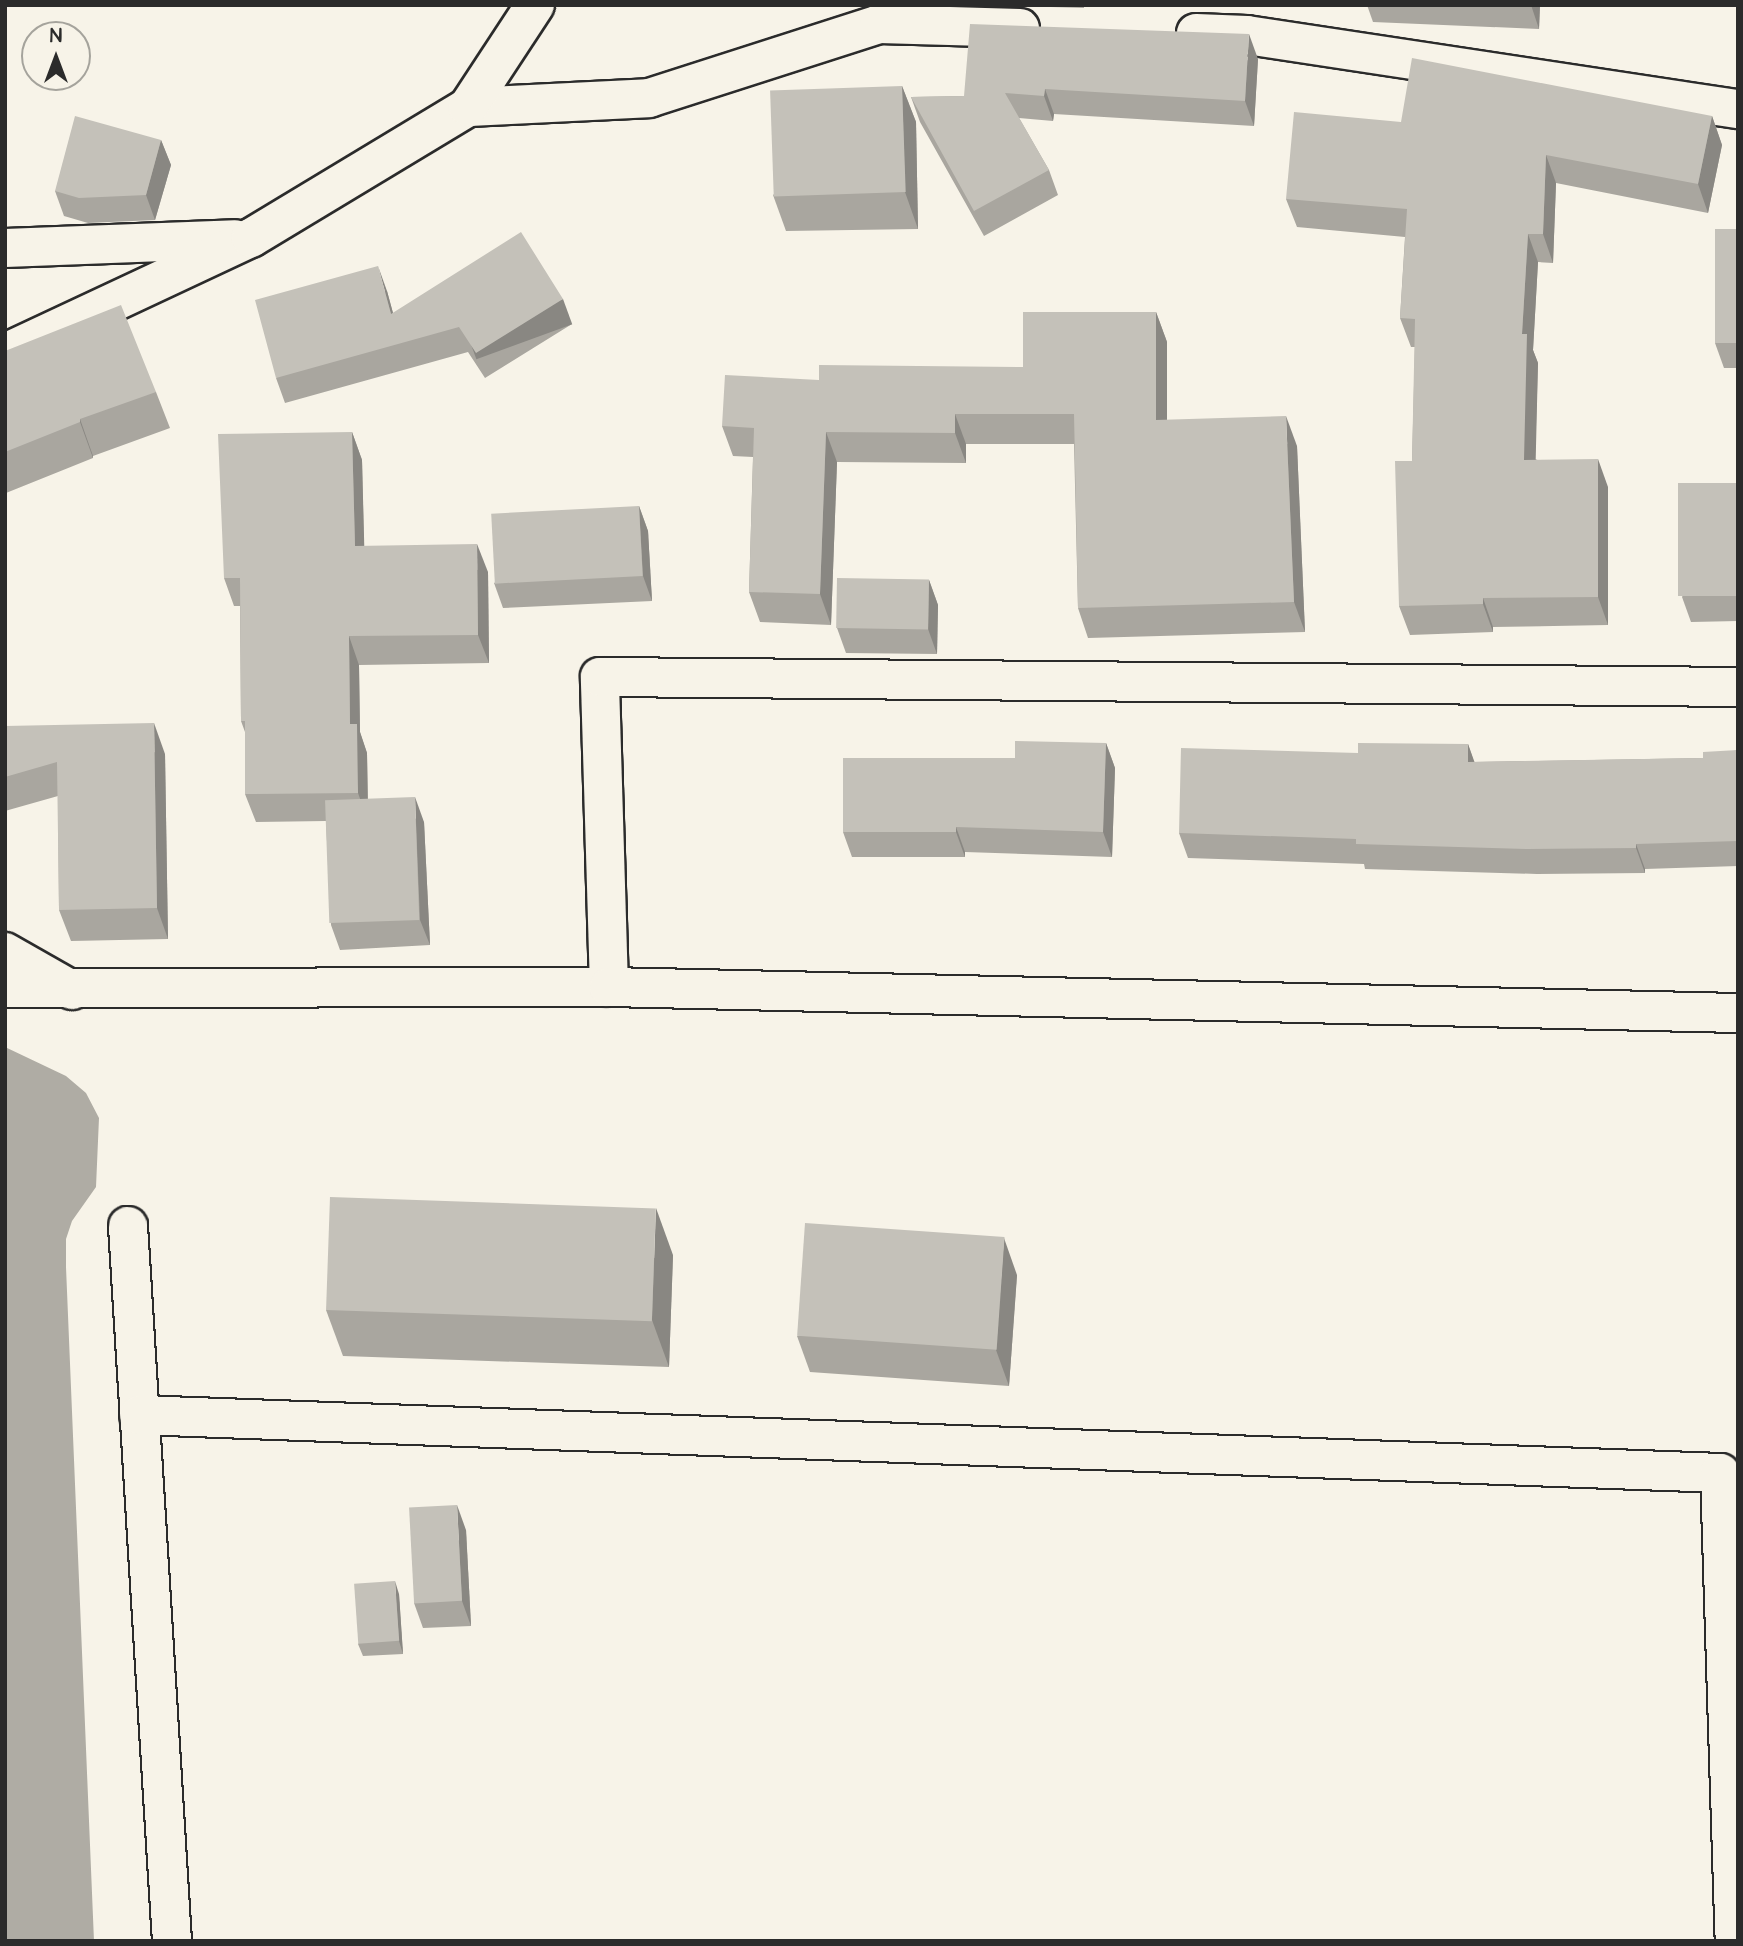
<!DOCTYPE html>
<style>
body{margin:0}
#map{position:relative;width:1743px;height:1946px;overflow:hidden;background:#f7f3e8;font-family:"Architects Daughter",sans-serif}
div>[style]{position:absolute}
.water>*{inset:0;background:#afaca4}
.roads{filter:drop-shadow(2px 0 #2b2b2b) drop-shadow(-2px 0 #2b2b2b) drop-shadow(0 2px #2b2b2b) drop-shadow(0 -2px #2b2b2b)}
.street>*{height:38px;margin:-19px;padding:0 19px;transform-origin:19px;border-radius:19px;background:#f7f3e8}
.secondary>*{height:38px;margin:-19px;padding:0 19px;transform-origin:19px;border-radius:19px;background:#f7f3e8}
.wall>*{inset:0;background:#a9a69f}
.shaded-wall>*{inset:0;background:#898782;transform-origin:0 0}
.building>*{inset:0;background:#c4c1b9;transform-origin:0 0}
span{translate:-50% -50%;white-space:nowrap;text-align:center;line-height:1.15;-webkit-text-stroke:5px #f7f3e8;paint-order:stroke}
.frame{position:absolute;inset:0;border:7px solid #2b2b2b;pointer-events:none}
.north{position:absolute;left:21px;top:21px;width:70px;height:70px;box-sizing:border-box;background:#f7f3e8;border:2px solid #a5a39c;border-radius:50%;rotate:0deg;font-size:19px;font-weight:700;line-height:28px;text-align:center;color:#2b2b2b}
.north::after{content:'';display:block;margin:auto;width:24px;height:32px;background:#2b2b2b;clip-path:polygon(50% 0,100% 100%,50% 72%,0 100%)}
</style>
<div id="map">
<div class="water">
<div style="clip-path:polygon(5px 1047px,66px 1076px,86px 1093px,99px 1118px,96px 1187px,72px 1221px,66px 1239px,66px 1267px,94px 1941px,5px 1941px)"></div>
</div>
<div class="roads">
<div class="street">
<div style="left:1196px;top:33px;width:51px;rotate:2.2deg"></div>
<div style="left:1247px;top:35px;width:497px;rotate:8.6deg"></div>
<div style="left:468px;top:107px;width:181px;rotate:-2.8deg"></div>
<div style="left:649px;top:98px;width:242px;rotate:-17.8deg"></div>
<div style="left:879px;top:24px;width:141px;rotate:1.6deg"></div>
<div style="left:5px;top:248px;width:230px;rotate:-2.2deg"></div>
<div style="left:5px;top:353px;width:272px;rotate:-25.1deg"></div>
<div style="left:251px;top:238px;width:253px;rotate:-31.1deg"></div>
<div style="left:468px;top:107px;width:122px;rotate:-56.7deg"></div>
<div style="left:5px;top:952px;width:77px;rotate:29.6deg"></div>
<div style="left:609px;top:987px;width:310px;rotate:-91.7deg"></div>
<div style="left:600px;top:677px;width:1138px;rotate:0.5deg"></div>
<div style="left:128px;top:1226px;width:716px;rotate:86.48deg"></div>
<div style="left:139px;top:1415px;width:1582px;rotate:2.1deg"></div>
<div style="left:1720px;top:1473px;width:468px;rotate:88.2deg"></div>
</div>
<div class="secondary">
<div style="left:5px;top:988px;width:604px;rotate:-0.09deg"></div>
<div style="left:609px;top:987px;width:1129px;rotate:1.32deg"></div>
</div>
</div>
<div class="wall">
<div style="clip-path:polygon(984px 5px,1084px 5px,1084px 8px)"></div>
<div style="clip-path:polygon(1367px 5px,1540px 5px,1539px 29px,1373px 22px)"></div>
<div style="clip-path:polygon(1258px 59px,1254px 126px,1054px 114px,1053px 121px,1019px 118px,1049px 170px,1058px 195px,984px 236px,920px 122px,911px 97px,964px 96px)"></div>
<div style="clip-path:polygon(902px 86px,916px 122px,918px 229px,786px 231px,773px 195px)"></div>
<div style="clip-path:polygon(1712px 116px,1722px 145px,1708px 213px,1556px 183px,1553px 263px,1538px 262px,1533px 350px,1538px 363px,1535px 459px,1608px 487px,1608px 625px,1493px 627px,1493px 632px,1410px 635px,1399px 606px,1412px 461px,1415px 347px,1411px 347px,1400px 318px,1405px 237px,1297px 227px,1286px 199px,1401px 122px)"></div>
<div style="clip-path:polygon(161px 140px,171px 165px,155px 220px,88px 223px,64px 216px,55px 191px)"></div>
<div style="clip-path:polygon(1738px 229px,1738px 368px,1724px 368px,1715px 343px)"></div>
<div style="clip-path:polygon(387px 291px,393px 313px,572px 324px,485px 378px,468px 352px,285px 403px,276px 378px)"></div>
<div style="clip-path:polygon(1156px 312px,1167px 342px,1167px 420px,1297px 446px,1305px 632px,1088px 638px,1078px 608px,1074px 444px,966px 444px,966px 463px,837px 462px,831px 625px,760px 622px,749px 592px,753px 457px,733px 456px,722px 426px,819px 380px,1023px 367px)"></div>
<div style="clip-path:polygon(5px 351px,156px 392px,170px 428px,93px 456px,93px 458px,6px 493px)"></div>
<div style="clip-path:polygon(352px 432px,362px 460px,364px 546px,488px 572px,489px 663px,359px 665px,360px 732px,367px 753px,368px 800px,424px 822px,430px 945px,340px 950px,331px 925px,326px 821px,256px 822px,245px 794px,245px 732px,241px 721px,240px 606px,234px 606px,224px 578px)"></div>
<div style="clip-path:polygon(1738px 483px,1738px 621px,1691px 622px,1682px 597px)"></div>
<div style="clip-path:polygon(639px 506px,648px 531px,652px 601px,503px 608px,494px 583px)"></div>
<div style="clip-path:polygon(929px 580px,938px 605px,937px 654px,846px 653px,837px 628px)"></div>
<div style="clip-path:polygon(5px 726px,165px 754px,168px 939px,71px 941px,59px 910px,58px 796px,5px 811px)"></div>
<div style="clip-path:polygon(1106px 743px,1115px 768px,1112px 857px,965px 852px,965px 857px,852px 857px,843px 832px,1015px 758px)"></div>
<div style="clip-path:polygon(1468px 744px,1474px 762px,1703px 758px,1738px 750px,1738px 866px,1645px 869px,1645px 873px,1537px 874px,1365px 869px,1364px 864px,1188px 858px,1179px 833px,1358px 753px)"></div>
<div style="clip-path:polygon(673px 1255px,669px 1367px,343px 1356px,326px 1310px)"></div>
<div style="clip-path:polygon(1017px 1275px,1009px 1386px,810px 1372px,797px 1336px)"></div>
<div style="clip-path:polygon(466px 1530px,471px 1626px,423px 1628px,414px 1603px)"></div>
<div style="clip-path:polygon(399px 1594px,403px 1654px,363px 1656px,358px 1644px)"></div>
</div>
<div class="shaded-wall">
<div style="clip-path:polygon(1531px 5px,1540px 5px,1539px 29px)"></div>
<div style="clip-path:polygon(1249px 34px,1258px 59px,1254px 126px,1245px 101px)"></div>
<div style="clip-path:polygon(902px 86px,916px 122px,918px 229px,905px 192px)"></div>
<div style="clip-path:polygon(1045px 89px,1054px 114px,1053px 121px,1044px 96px)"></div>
<div style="clip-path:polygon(1712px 116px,1722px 145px,1708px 213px,1698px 184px)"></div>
<div style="clip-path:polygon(161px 140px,171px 165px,155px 220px,146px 195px)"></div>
<div style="clip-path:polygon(1546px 155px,1556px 183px,1553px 263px,1543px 234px)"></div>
<div style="clip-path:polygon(1528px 234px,1538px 262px,1533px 350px,1538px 363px,1535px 488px,1524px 460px,1522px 334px)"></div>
<div style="clip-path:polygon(378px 266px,387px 291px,400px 339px,391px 314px)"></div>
<div style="left:563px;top:299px;width:27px;height:102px;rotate:70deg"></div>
<div style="clip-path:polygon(1156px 312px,1167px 342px,1167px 450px,1156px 420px)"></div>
<div style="clip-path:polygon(955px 414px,966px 444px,966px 463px,955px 433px)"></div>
<div style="clip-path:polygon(1286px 416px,1297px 446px,1305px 632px,1294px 602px)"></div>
<div style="clip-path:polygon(80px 419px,93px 456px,93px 458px,80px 422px)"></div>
<div style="clip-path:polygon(352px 432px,362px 460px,365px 574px,355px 546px)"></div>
<div style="clip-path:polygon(826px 432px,837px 462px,831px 625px,820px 594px)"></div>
<div style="clip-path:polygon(1598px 459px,1608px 487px,1608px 625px,1598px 597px)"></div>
<div style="clip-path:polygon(639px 506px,648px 531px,652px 601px,643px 576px)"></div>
<div style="clip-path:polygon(477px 544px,488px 572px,489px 663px,478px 635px)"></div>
<div style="clip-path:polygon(929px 580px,938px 605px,937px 654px,928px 629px)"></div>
<div style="clip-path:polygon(1483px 598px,1493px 627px,1493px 632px,1483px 604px)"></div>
<div style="clip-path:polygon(349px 636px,359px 665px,360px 732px,367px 753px,368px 821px,358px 793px,350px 724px)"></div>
<div style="clip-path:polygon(154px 723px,165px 754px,168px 939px,157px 908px)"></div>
<div style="clip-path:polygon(1106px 743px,1115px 768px,1112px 857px,1103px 832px)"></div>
<div style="clip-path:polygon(1468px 744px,1477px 769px,1468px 762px)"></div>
<div style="clip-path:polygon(415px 797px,424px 822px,430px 945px,420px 920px)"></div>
<div style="clip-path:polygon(956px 827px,965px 852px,965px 857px,956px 832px)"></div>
<div style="clip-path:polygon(1636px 844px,1645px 869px,1645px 873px,1636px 848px)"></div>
<div style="clip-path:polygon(656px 1208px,673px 1255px,669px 1367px,652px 1320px)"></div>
<div style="clip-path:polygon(1004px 1238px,1017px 1275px,1009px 1386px,996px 1350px)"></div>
<div style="clip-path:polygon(457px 1505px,466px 1530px,471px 1626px,462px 1601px)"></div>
<div style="clip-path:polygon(395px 1581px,399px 1594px,403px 1654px,399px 1641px)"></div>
</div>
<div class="building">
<div style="clip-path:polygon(970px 24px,1249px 34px,1245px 101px,1045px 89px,1044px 96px,1005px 93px,1049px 170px,974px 211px,911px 97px,964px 96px)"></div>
<div style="clip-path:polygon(1412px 58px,1712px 116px,1698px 184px,1546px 155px,1543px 234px,1528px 234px,1522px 334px,1527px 334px,1524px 460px,1598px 459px,1598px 597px,1483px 598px,1483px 604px,1399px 606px,1395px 461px,1412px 461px,1415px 319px,1400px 318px,1407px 209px,1286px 199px,1294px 112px,1401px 122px)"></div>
<div style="left:902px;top:86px;width:106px;height:132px;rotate:88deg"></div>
<div style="clip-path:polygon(75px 116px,161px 140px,146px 195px,79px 198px,55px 191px)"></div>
<div style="left:1715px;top:229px;width:23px;height:114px"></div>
<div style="clip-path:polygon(521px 232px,563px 299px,476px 353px,459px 327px,276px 378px,255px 300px,378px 266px,391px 314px)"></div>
<div style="clip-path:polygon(121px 305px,156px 392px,80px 419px,80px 422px,5px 452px,5px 351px)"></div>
<div style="clip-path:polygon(1023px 312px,1156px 312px,1156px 420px,1286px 416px,1294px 602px,1078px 608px,1074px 414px,955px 414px,955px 433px,826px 432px,820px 594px,749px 592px,754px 428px,722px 426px,725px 375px,819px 380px,819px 365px,1023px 367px)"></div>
<div style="clip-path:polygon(352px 432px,355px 546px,477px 544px,478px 635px,349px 636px,350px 724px,357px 724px,358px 793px,245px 794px,245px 721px,241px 721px,240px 578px,224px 578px,218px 434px)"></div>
<div style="left:1738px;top:483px;width:113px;height:60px;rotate:90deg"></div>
<div style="left:639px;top:506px;width:70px;height:148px;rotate:87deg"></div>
<div style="left:837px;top:578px;width:92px;height:50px;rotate:1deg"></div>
<div style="clip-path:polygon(154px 723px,157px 908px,59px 910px,57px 762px,5px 777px,5px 726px)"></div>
<div style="clip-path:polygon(1015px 741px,1106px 743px,1103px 832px,956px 827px,956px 832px,843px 832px,843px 758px,1015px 758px)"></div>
<div style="clip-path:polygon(1358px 743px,1468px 744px,1468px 762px,1703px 758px,1703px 752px,1738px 750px,1738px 841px,1636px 844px,1636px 848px,1528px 849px,1356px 844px,1356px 839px,1179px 833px,1181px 748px,1358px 753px)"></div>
<div style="left:415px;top:797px;width:123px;height:90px;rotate:88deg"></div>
<div style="left:330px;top:1197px;width:326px;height:113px;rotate:2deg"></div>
<div style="left:805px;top:1223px;width:200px;height:113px;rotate:4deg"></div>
<div style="left:457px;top:1505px;width:96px;height:48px;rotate:87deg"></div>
<div style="left:395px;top:1581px;width:60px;height:41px;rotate:86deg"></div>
</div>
<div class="frame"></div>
<div class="north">N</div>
</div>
